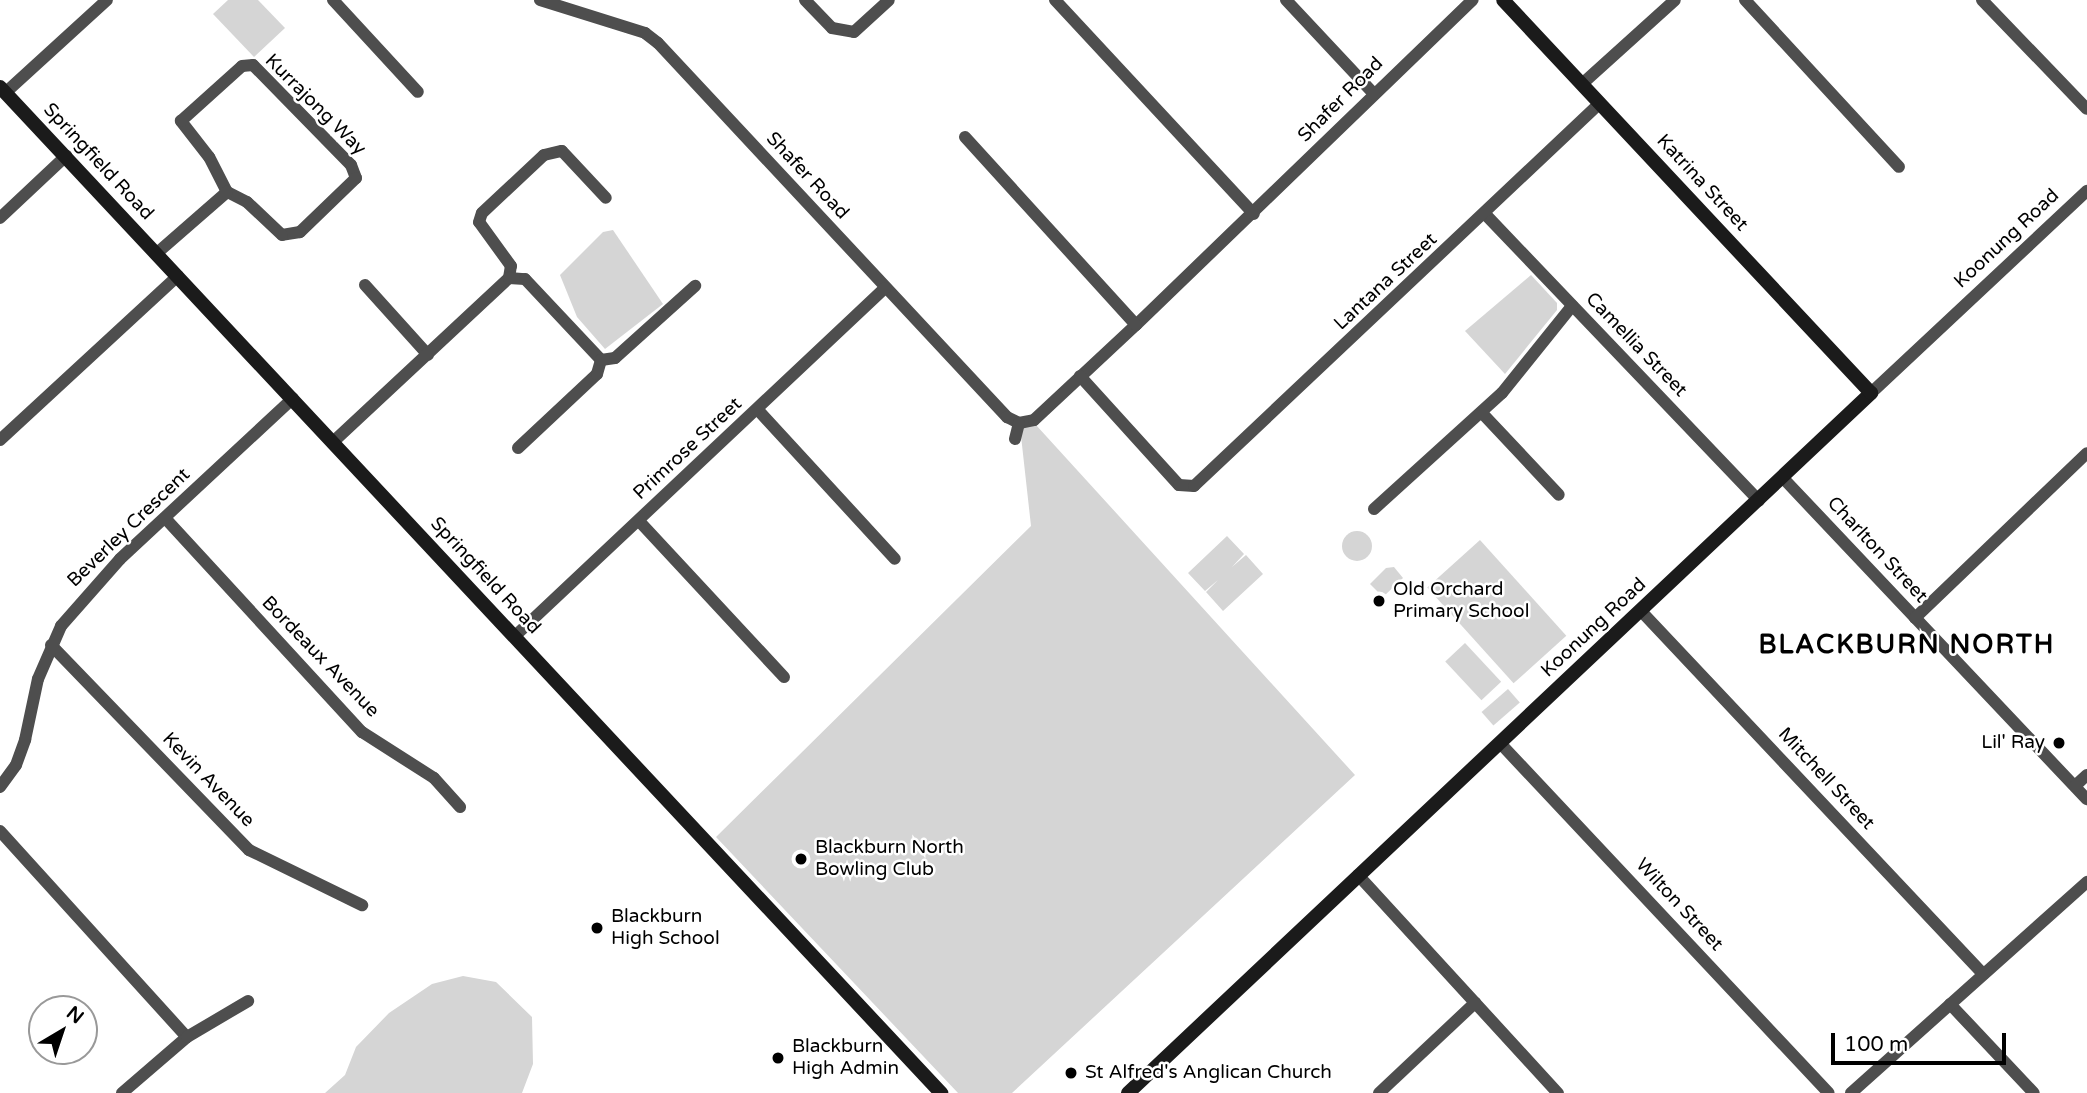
<!DOCTYPE html>
<style>
body{margin:0}
#map{position:relative;width:2087px;height:1093px;overflow:hidden;background:#fff;font-family:"Varela Round",sans-serif}
div>[style]{position:absolute}
.green>*{inset:0;background:#d5d5d5;transform-origin:0 0}
.round{border-radius:50%}
.street>*{height:12px;margin:-6px;padding:0 6px;transform-origin:6px;border-radius:6px;background:#4e4e4e}
.secondary>*{height:14px;margin:-7px;padding:0 7px;transform-origin:7px;border-radius:7px;background:#1b1b1b}
.dots>*{width:19px;height:19px;translate:-50% -50%;box-sizing:border-box;border:4px solid #fff;border-radius:50%}
span{translate:-50% -50%;white-space:nowrap;text-align:center;line-height:1.15;-webkit-text-stroke:5px #fff;paint-order:stroke}
.street-label{font-size:19px;color:#000}
.poi-label{font-size:19px;color:#000}
.left{translate:0 -50%;text-align:left}
.right{translate:-100% -50%;text-align:right}
.district-label{font-size:26px;color:#000;font-weight:700;letter-spacing:2px}
.north{position:absolute;left:28px;top:995px;width:70px;height:70px;box-sizing:border-box;background:#fff;border:2px solid #999;border-radius:50%;rotate:39deg;font-size:19px;font-weight:700;line-height:28px;text-align:center;color:#000}
.north::after{content:'';display:block;margin:auto;width:24px;height:32px;background:#000;clip-path:polygon(50% 0,100% 100%,50% 72%,0 100%)}
.scale{position:absolute;left:1831px;top:1033px;width:175px;height:32px;box-sizing:border-box;border:4px solid #000;border-top:0;padding-left:9px;font-size:21px;line-height:24px;white-space:nowrap;color:#000;-webkit-text-stroke:5px #fff;paint-order:stroke}
</style>
<div id="map">
<div class="green">
<div style="clip-path:polygon(228px 0,258px 0,285px 28px,254px 57px,213px 14px)"></div>
<div style="clip-path:polygon(613px 230px,663px 304px,605px 349px,577px 317px,560px 275px,603px 232px)"></div>
<div style="clip-path:polygon(1531px 275px,1557px 303px,1557px 310px,1505px 374px,1465px 331px)"></div>
<div style="clip-path:polygon(1036px 425px,1355px 775px,1012px 1093px,958px 1093px,716px 837px,1031px 526px,1020px 427px)"></div>
<div class="round" style="left:1342px;top:531px;width:30px;height:30px"></div>
<div style="clip-path:polygon(1227px 536px,1244px 554px,1232px 567px,1246px 555px,1263px 574px,1223px 611px,1206px 592px,1218px 580px,1205px 591px,1188px 573px)"></div>
<div style="left:1480px;top:540px;width:129px;height:71px;rotate:48deg"></div>
<div style="clip-path:polygon(1394px 567px,1403px 578px,1383px 597px,1370px 584px,1386px 568px)"></div>
<div style="left:1465px;top:643px;width:53px;height:27px;rotate:47deg"></div>
<div style="left:1508px;top:689px;width:18px;height:35px;rotate:49deg"></div>
<div style="clip-path:polygon(463px 976px,496px 982px,532px 1017px,533px 1064px,522px 1093px,325px 1093px,345px 1075px,356px 1047px,389px 1013px,432px 984px)"></div>
</div>
<div class="street">
<div style="left:333px;top:0;width:125px;rotate:47.3deg"></div>
<div style="left:540px;top:0;width:110px;rotate:17.4deg"></div>
<div style="left:645px;top:33px;width:16px;rotate:38deg"></div>
<div style="left:658px;top:43px;width:512px;rotate:46.98deg"></div>
<div style="left:1007px;top:417px;width:13px;rotate:27deg"></div>
<div style="left:1019px;top:423px;width:15px;rotate:-11deg"></div>
<div style="left:1034px;top:420px;width:139px;rotate:-43deg"></div>
<div style="left:1136px;top:325px;width:468px;rotate:-44deg"></div>
<div style="left:805px;top:0;width:39px;rotate:46deg"></div>
<div style="left:832px;top:28px;width:22px;rotate:10deg"></div>
<div style="left:854px;top:32px;width:47px;rotate:-42.4deg"></div>
<div style="left:1055px;top:0;width:292px;rotate:47.1deg"></div>
<div style="left:1286px;top:0;width:129px;rotate:46.9deg"></div>
<div style="left:1745px;top:0;width:227px;rotate:47.3deg"></div>
<div style="left:1982px;top:0;width:151px;rotate:46.1deg"></div>
<div style="left:253px;top:65px;width:140px;rotate:45.6deg"></div>
<div style="left:351px;top:165px;width:14px;rotate:69deg"></div>
<div style="left:356px;top:178px;width:78px;rotate:136deg"></div>
<div style="left:300px;top:232px;width:18px;rotate:171deg"></div>
<div style="left:282px;top:235px;width:48px;rotate:-136.7deg"></div>
<div style="left:247px;top:202px;width:22px;rotate:-153deg"></div>
<div style="left:227px;top:192px;width:39px;rotate:-117deg"></div>
<div style="left:209px;top:157px;width:46px;rotate:-127.9deg"></div>
<div style="left:181px;top:121px;width:82px;rotate:-42deg"></div>
<div style="left:242px;top:66px;width:11px;rotate:-5deg"></div>
<div style="left:1582px;top:84px;width:125px;rotate:-42.1deg"></div>
<div style="left:5px;top:93px;width:138px;rotate:-42.4deg"></div>
<div style="left:965px;top:137px;width:254px;rotate:47.7deg"></div>
<div style="left:1486px;top:215px;width:395px;rotate:46.3deg"></div>
<div style="left:0;top:218px;width:91px;rotate:-43.2deg"></div>
<div style="left:157px;top:253px;width:93px;rotate:-41.1deg"></div>
<div style="left:509px;top:278px;width:12px;rotate:-81deg"></div>
<div style="left:511px;top:266px;width:54px;rotate:-126deg"></div>
<div style="left:479px;top:222px;width:9px;rotate:-72deg"></div>
<div style="left:482px;top:213px;width:85px;rotate:-43.1deg"></div>
<div style="left:544px;top:155px;width:18px;rotate:-13deg"></div>
<div style="left:562px;top:151px;width:64px;rotate:46.9deg"></div>
<div style="left:365px;top:285px;width:94px;rotate:48deg"></div>
<div style="left:1080px;top:376px;width:147px;rotate:47.8deg"></div>
<div style="left:1179px;top:485px;width:15px;rotate:4deg"></div>
<div style="left:1194px;top:486px;width:558px;rotate:-43.33deg"></div>
<div style="left:1871px;top:393px;width:296px;rotate:-43.1deg"></div>
<div style="left:758px;top:410px;width:202px;rotate:47.4deg"></div>
<div style="left:1482px;top:413px;width:112px;rotate:46.8deg"></div>
<div style="left:1015px;top:439px;width:16px;rotate:-76deg"></div>
<div style="left:0;top:440px;width:242px;rotate:-42.7deg"></div>
<div style="left:333px;top:442px;width:241px;rotate:-43deg"></div>
<div style="left:509px;top:278px;width:16px;rotate:4deg"></div>
<div style="left:525px;top:279px;width:111px;rotate:46.8deg"></div>
<div style="left:518px;top:448px;width:108px;rotate:-43.1deg"></div>
<div style="left:597px;top:374px;width:15px;rotate:-74deg"></div>
<div style="left:601px;top:360px;width:14px;rotate:-8deg"></div>
<div style="left:615px;top:358px;width:108px;rotate:-42deg"></div>
<div style="left:1783px;top:478px;width:442px;rotate:46.6deg"></div>
<div style="left:1374px;top:509px;width:173px;rotate:-42.2deg"></div>
<div style="left:1502px;top:393px;width:112px;rotate:-51.2deg"></div>
<div style="left:165px;top:518px;width:291px;rotate:47.4deg"></div>
<div style="left:362px;top:732px;width:85px;rotate:32.6deg"></div>
<div style="left:434px;top:778px;width:39px;rotate:48deg"></div>
<div style="left:639px;top:521px;width:213px;rotate:47.1deg"></div>
<div style="left:1641px;top:611px;width:499px;rotate:46.7deg"></div>
<div style="left:1915px;top:618px;width:238px;rotate:-43.8deg"></div>
<div style="left:515px;top:636px;width:508px;rotate:-43.24deg"></div>
<div style="left:51px;top:645px;width:285px;rotate:46deg"></div>
<div style="left:249px;top:850px;width:126px;rotate:26deg"></div>
<div style="left:1500px;top:743px;width:480px;rotate:46.8deg"></div>
<div style="left:2075px;top:786px;width:16px;rotate:-43deg"></div>
<div style="left:0;top:787px;width:27px;rotate:-54deg"></div>
<div style="left:16px;top:765px;width:27px;rotate:-70deg"></div>
<div style="left:25px;top:740px;width:62px;rotate:-78deg"></div>
<div style="left:38px;top:679px;width:58px;rotate:-66.5deg"></div>
<div style="left:61px;top:626px;width:89px;rotate:-48.6deg"></div>
<div style="left:120px;top:559px;width:236px;rotate:-42.9deg"></div>
<div style="left:0;top:831px;width:278px;rotate:47.8deg"></div>
<div style="left:1358px;top:875px;width:296px;rotate:47.5deg"></div>
<div style="left:1950px;top:1004px;width:122px;rotate:46.7deg"></div>
<div style="left:122px;top:1093px;width:86px;rotate:-40.7deg"></div>
<div style="left:187px;top:1037px;width:71px;rotate:-30.5deg"></div>
<div style="left:1379px;top:1093px;width:132px;rotate:-43.2deg"></div>
<div style="left:1851px;top:1093px;width:317px;rotate:-41.8deg"></div>
</div>
<div class="secondary">
<div style="left:0;top:87px;width:1378px;rotate:46.91deg"></div>
<div style="left:1128px;top:1093px;width:1021px;rotate:-43.29deg"></div>
<div style="left:1871px;top:393px;width:538px;rotate:-133.12deg"></div>
</div>
<div class="dots">
<div style="left:1379px;top:601px;background:#000"></div>
<div style="left:2059px;top:743px;background:#000"></div>
<div style="left:801px;top:859px;background:#000"></div>
<div style="left:597px;top:928px;background:#000"></div>
<div style="left:778px;top:1058px;background:#000"></div>
<div style="left:1071px;top:1073px;background:#000"></div>
</div>
<div class="street-label">
<span style="left:1341px;top:100px;rotate:-45deg">Shafer Road</span>
<span style="left:315px;top:105px;rotate:45deg">Kurrajong Way</span>
<span style="left:98px;top:162px;rotate:47deg">Springfield Road</span>
<span style="left:807px;top:176px;rotate:47deg">Shafer Road</span>
<span style="left:1702px;top:183px;rotate:47deg">Katrina Street</span>
<span style="left:2007px;top:239px;rotate:-43deg">Koonung Road</span>
<span style="left:1386px;top:282px;rotate:-43deg">Lantana Street</span>
<span style="left:1636px;top:345px;rotate:46deg">Camellia Street</span>
<span style="left:688px;top:449px;rotate:-43deg">Primrose Street</span>
<span style="left:129px;top:528px;rotate:-44deg">Beverley Crescent</span>
<span style="left:1877px;top:550px;rotate:47deg">Charlton Street</span>
<span style="left:485px;top:576px;rotate:47deg">Springfield Road</span>
<span style="left:1594px;top:628px;rotate:-43deg">Koonung Road</span>
<span style="left:320px;top:657px;rotate:46deg">Bordeaux Avenue</span>
<span style="left:1826px;top:779px;rotate:47deg">Mitchell Street</span>
<span style="left:208px;top:780px;rotate:46deg">Kevin Avenue</span>
<span style="left:1679px;top:905px;rotate:47deg">Wilton Street</span>
</div>
<div class="poi-label">
<span class="left" style="left:1393px;top:601px">Old Orchard<br>Primary School</span>
<span class="right" style="left:2045px;top:743px">Lil' Ray</span>
<span class="left" style="left:815px;top:859px">Blackburn North<br>Bowling Club</span>
<span class="left" style="left:611px;top:928px">Blackburn<br>High School</span>
<span class="left" style="left:792px;top:1058px">Blackburn<br>High Admin</span>
<span class="left" style="left:1085px;top:1073px">St Alfred's Anglican Church</span>
</div>
<div class="district-label">
<span style="left:1907px;top:645px">BLACKBURN NORTH</span>
</div>
<div class="north">N</div>
<div class="scale">100 m</div>
</div>
